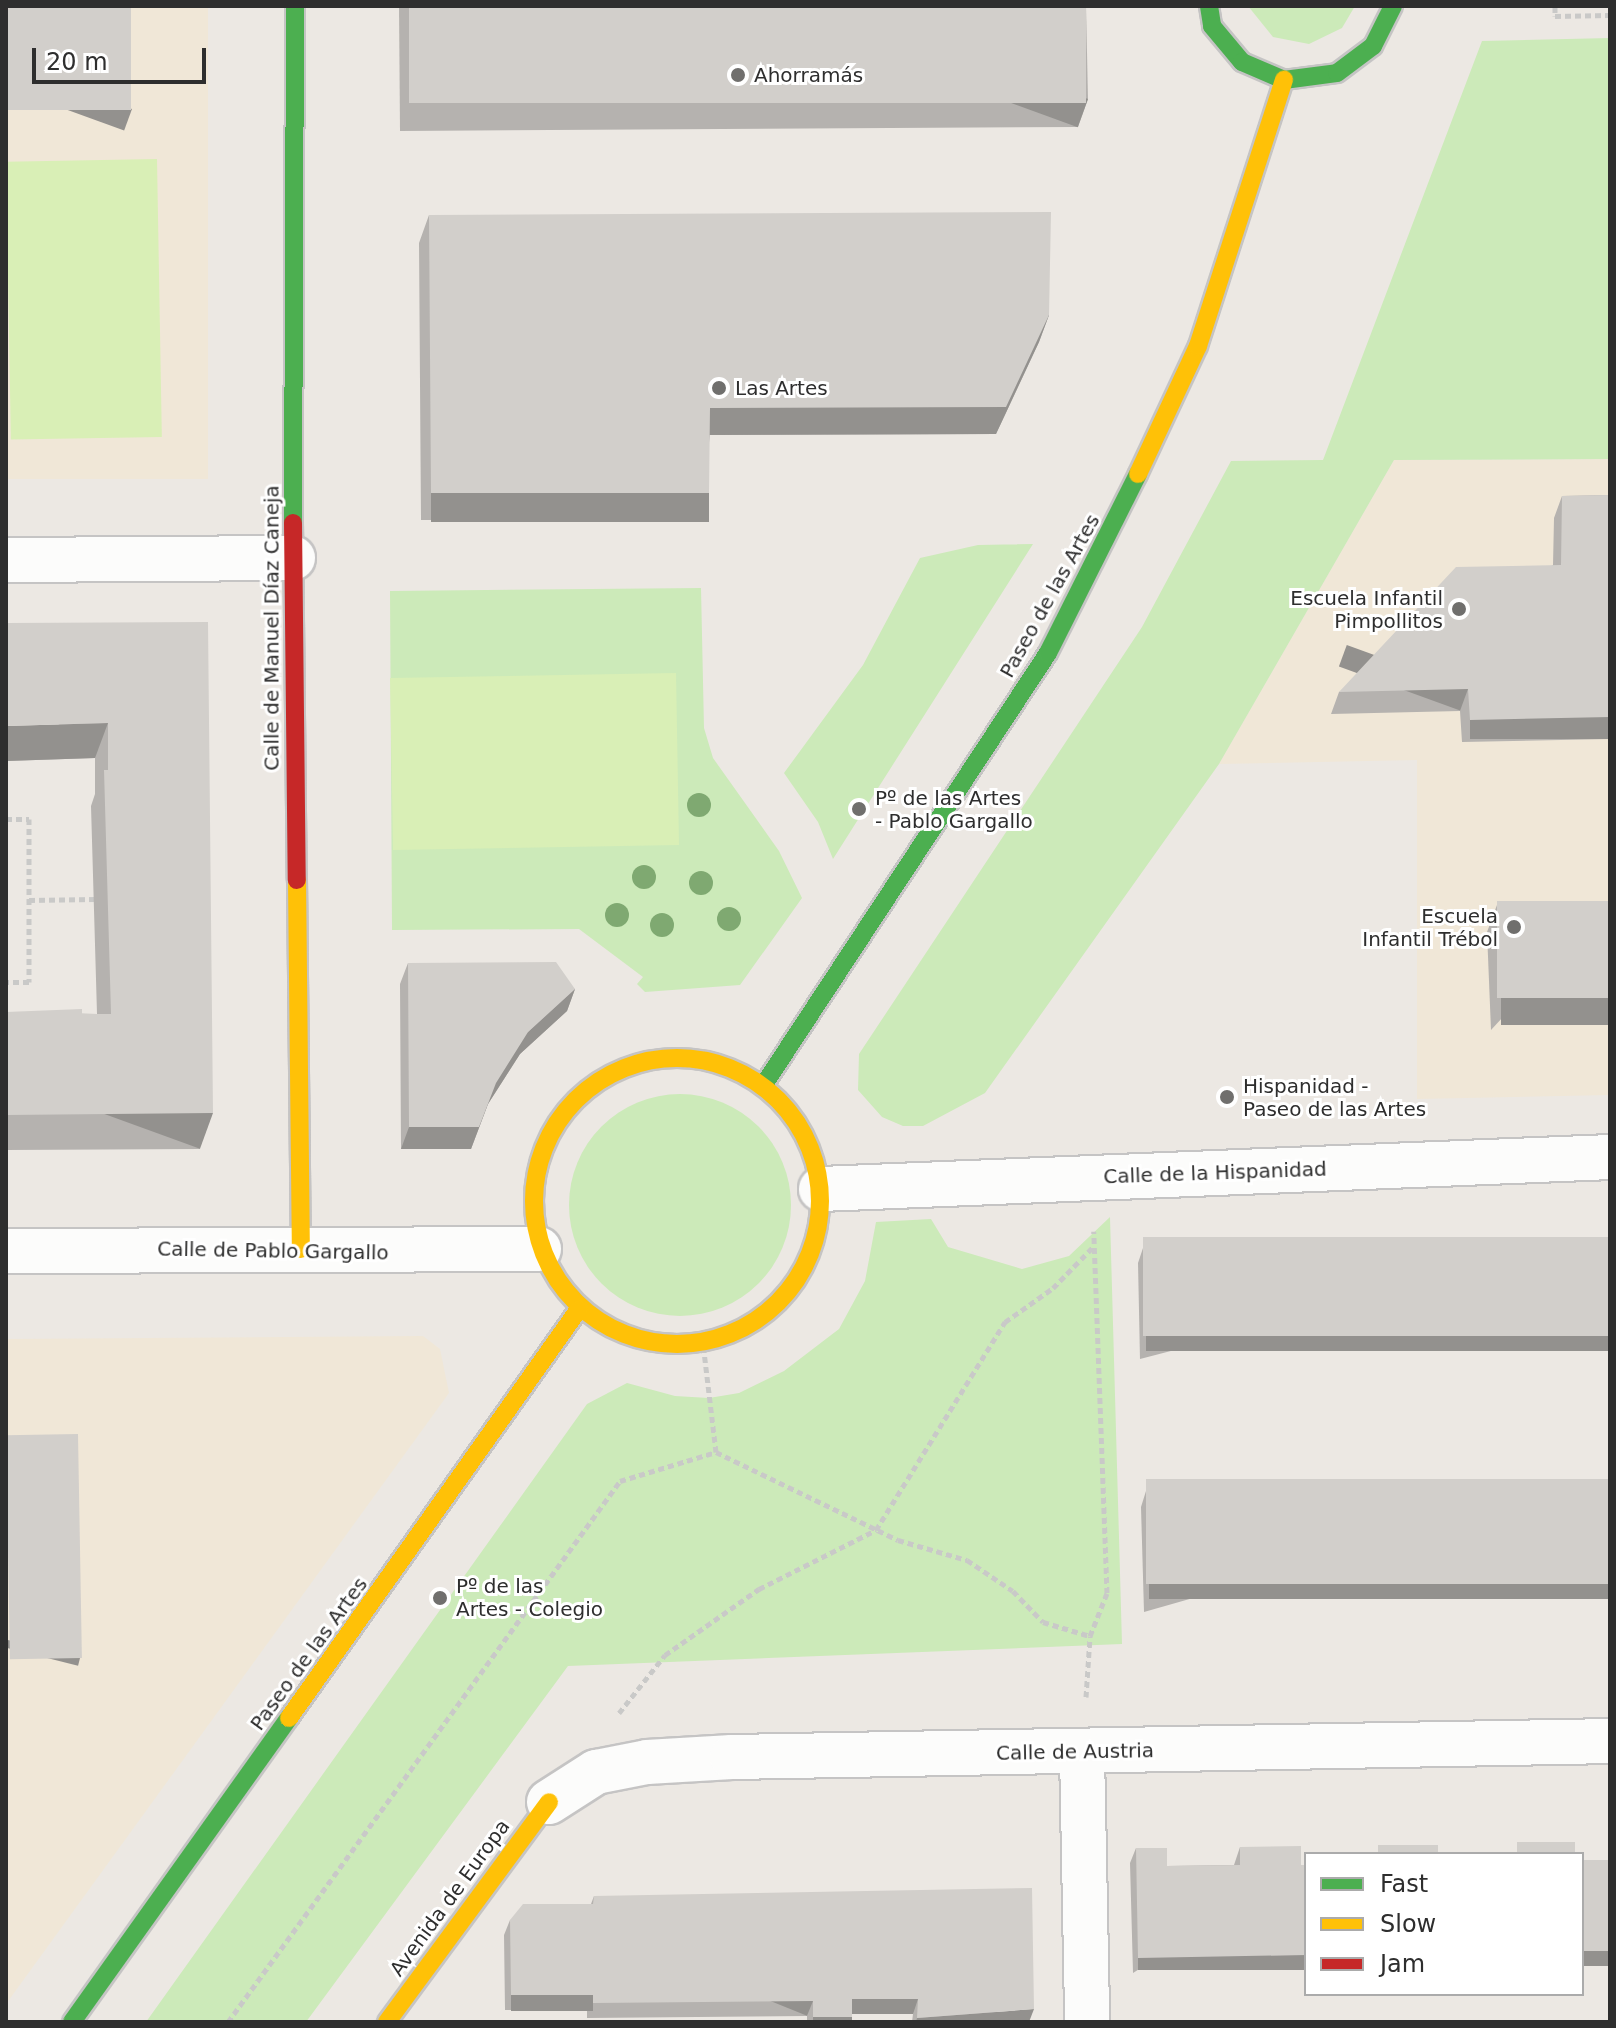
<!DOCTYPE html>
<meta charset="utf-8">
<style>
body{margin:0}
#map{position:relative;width:1616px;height:2028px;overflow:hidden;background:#ece8e3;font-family:"DejaVu Sans",sans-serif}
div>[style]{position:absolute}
.education>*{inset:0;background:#f0e7d7;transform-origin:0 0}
.green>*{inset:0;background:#cceab9}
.round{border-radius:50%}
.pitch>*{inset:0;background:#d9efb6;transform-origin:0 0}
.path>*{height:5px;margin-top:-2.5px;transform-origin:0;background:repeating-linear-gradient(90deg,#c9c9c8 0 6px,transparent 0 10px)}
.roads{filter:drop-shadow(2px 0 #c5c4c4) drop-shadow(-2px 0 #c5c4c4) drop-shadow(0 2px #c5c4c4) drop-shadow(0 -2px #c5c4c4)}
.street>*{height:44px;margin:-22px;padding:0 22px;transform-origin:22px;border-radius:22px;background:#fcfcfb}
.fast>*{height:18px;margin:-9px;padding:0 9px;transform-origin:9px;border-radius:9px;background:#4caf50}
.slow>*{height:18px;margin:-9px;padding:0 9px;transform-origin:9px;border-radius:9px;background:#ffc107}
.slow>.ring{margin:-9px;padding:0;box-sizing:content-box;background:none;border:18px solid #ffc107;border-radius:50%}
.jam>*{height:18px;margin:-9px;padding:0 9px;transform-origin:9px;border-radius:9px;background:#c62828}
.trees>*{width:24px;height:24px;margin:-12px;border-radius:50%;background:#7fa971}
.wall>*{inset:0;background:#b5b2af}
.shaded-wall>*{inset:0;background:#93918e;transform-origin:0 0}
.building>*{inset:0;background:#d2cfcb;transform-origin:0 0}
.dots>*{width:22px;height:22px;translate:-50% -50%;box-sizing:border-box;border:4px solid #fff;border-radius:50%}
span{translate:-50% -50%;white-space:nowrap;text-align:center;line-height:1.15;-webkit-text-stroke:6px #fff;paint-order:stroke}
.poi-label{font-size:20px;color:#2e2e2e}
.left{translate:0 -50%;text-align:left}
.right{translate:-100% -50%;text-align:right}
.street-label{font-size:20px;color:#2e2e2e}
.frame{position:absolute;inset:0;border:8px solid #2e2e2e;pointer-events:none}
.legend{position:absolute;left:1304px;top:1852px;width:280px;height:144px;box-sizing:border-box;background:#fff;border:2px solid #ababab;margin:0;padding:10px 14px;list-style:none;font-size:24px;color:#2e2e2e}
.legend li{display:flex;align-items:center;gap:16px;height:40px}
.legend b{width:40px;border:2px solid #ababab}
.scale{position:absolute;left:32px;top:48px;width:174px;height:36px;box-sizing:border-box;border:4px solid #2e2e2e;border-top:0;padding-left:10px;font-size:24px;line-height:28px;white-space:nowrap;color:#2e2e2e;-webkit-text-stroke:6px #fff;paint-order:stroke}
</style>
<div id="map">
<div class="education">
<div style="left:6px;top:6px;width:202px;height:473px"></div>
<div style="clip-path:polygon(1610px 459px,1610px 1095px,1417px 1099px,1417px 760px,1219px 764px,1394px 460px)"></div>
<div style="clip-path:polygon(423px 1336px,440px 1349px,449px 1393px,6px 2004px,6px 1339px)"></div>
</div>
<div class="green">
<div style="clip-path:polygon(1248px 6px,1355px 6px,1342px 28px,1309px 44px,1273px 37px)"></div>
<div style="clip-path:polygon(1610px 38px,1610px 459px,1394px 460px,1219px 764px,985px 1093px,923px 1126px,903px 1126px,882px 1117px,858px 1090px,859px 1054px,1142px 627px,1231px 461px,1323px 460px,1482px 41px)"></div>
<div style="clip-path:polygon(1033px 544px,833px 859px,818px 822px,784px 773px,863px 665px,920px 558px,978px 545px)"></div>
<div style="clip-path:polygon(701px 588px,704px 728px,713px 758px,779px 851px,802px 898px,740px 985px,645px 992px,637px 984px,643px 977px,579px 929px,392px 930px,390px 591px)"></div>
<div class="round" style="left:569px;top:1094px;width:222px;height:222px"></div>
<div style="clip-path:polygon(1110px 1217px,1122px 1644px,568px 1666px,306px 2022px,146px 2022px,587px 1404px,627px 1383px,675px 1396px,709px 1398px,739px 1393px,784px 1371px,839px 1329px,865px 1281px,876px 1222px,931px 1219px,948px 1247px,1022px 1269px,1069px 1256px)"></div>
</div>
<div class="pitch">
<div style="left:157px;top:159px;width:278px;height:151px;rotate:89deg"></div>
<div style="left:676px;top:673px;width:172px;height:286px;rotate:89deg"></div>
</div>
<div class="path">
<div style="left:1555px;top:6px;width:10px;rotate:90deg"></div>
<div style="left:1555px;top:16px;width:55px;rotate:-1deg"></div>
<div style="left:6px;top:819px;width:23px"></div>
<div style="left:29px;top:819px;width:163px;rotate:90deg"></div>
<div style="left:29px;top:982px;width:23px;rotate:180deg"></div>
<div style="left:29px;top:900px;width:67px;rotate:-0.9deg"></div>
<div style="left:716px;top:1452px;width:202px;rotate:25.8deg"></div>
<div style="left:898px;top:1540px;width:72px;rotate:16.2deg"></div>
<div style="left:967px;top:1560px;width:55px;rotate:34deg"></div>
<div style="left:1013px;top:1591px;width:43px;rotate:45.9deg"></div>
<div style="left:1043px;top:1622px;width:49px;rotate:16.6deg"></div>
<div style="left:1086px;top:1697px;width:61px;rotate:-86.2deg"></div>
<div style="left:1090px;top:1636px;width:46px;rotate:-68.4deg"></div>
<div style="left:1107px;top:1593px;width:362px;rotate:-92.1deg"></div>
<div style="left:619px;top:1713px;width:74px;rotate:-51.6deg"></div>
<div style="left:665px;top:1655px;width:115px;rotate:-35.1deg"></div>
<div style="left:759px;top:1589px;width:131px;rotate:-26.8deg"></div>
<div style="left:876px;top:1530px;width:245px;rotate:-58.2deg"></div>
<div style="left:1005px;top:1322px;width:59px;rotate:-35.3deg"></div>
<div style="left:1053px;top:1288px;width:59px;rotate:-45.7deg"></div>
<div style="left:228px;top:2022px;width:668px;rotate:-54.07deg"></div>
<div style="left:620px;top:1481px;width:100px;rotate:-16.8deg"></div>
<div style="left:716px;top:1452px;width:110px;rotate:-96.8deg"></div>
</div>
<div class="roads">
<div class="street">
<div style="left:6px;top:560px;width:287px;rotate:-0.4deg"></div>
<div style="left:821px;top:1189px;width:790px;rotate:-2.32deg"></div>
<div style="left:6px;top:1251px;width:533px;rotate:-0.21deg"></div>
<div style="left:1082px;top:1752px;width:270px;rotate:88.9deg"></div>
<div style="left:549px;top:1802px;width:56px;rotate:-32.6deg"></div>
<div style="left:596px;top:1772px;width:52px;rotate:-11.1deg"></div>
<div style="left:647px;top:1762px;width:85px;rotate:-3.4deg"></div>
<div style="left:732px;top:1757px;width:878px;rotate:-1.04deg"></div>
</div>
<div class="fast">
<div style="left:1209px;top:6px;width:20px;rotate:81deg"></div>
<div style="left:1212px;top:26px;width:47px;rotate:50.2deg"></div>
<div style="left:1242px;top:62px;width:46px;rotate:23.2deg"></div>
<div style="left:1284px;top:80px;width:53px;rotate:-7.5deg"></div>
<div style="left:1337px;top:73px;width:45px;rotate:-36.9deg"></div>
<div style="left:1373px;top:46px;width:45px;rotate:-63.4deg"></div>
<div style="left:293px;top:523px;width:517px;rotate:-89.78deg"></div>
<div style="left:763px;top:1086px;width:518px;rotate:-56.65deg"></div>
<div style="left:1048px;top:653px;width:200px;rotate:-63.3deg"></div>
<div style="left:72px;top:2022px;width:374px;rotate:-54.5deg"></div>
</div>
<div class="slow">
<div style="left:1138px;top:474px;width:141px;rotate:-64.9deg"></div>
<div style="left:1198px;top:346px;width:280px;rotate:-72.1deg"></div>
<div style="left:297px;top:880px;width:369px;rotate:89.4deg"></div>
<div class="ring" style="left:534px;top:1058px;width:268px;height:268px"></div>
<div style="left:289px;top:1718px;width:501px;rotate:-54.66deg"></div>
<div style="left:387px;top:2022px;width:273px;rotate:-53.6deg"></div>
</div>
<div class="jam">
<div style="left:293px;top:523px;width:357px;rotate:89.4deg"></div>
</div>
</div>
<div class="trees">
<div style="left:699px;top:805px"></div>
<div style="left:644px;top:877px"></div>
<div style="left:701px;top:883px"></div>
<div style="left:617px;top:915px"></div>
<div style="left:729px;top:919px"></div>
<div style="left:662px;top:925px"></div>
</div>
<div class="wall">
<div style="clip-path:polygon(399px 6px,1086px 6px,1088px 99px,1078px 127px,400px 131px)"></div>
<div style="clip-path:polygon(429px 215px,1049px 315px,1039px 342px,996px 434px,710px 435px,699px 520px,421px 520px,419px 243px)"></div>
<div style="clip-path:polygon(1610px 495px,1610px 739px,1462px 742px,1460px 711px,1331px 714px,1339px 692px,1553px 565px,1554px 518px,1562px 496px)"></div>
<div style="clip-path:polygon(208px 622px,200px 1149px,6px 1150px,6px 1012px,97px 1014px,91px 806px,95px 794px,95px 758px,6px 761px)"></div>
<div style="clip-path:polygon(1610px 901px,1491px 1030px,1487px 932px,1497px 905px)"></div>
<div style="clip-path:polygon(408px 963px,575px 989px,567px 1011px,520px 1054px,488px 1104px,471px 1149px,401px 1149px,400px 984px)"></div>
<div style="clip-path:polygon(1610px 1237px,1140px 1359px,1138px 1263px,1143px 1248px)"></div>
<div style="clip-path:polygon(1610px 1479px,1144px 1612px,1141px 1507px,1146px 1491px)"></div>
<div style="clip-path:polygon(1240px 1847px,1301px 1865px,1133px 1973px,1130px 1863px,1136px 1848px,1167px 1866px,1234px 1865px)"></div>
<div style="clip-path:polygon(594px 1896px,1029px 2022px,912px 2022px,913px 2014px,852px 2014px,850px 2022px,807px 2022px,807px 2016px,587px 2018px,587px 2010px,505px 2010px,504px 1935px,510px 1920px,591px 1904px)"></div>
</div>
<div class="shaded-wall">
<div style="left:1088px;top:99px;width:30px;height:678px;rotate:110deg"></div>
<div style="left:132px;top:109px;width:23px;height:126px;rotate:110deg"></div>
<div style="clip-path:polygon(1049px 315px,1039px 342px,996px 434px,700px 435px,710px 408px)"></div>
<div style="left:431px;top:493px;width:278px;height:29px"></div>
<div style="left:1468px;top:689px;width:23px;height:129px;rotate:110deg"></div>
<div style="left:1610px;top:717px;width:22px;height:140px;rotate:90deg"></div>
<div style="clip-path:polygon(108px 723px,95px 758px,6px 761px,6px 726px)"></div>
<div style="clip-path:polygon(575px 989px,567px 1011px,520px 1054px,488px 1104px,471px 1149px,401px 1149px,409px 1127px,528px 1032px)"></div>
<div style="left:1610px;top:998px;width:27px;height:109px;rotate:90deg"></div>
<div style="left:213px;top:1113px;width:38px;height:207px;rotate:110deg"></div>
<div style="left:1610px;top:1336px;width:15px;height:464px;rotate:90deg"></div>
<div style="left:1610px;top:1584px;width:15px;height:461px;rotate:90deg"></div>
<div style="left:80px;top:1658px;width:8px;height:74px;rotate:104deg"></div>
<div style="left:1582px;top:1951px;width:28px;height:15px"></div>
<div style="left:1306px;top:1955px;width:15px;height:168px;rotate:90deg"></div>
<div style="left:511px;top:1995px;width:82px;height:16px"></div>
<div style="clip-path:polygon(852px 1999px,918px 1999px,913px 2014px,847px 2014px)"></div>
<div style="left:813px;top:2001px;width:16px;height:220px;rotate:112deg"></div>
<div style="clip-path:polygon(1034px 2009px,1029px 2022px,916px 2022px,917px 2018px)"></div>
<div style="left:813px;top:2017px;width:39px;height:5px"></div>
</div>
<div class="building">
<div style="left:6px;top:6px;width:125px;height:104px"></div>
<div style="left:409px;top:6px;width:677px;height:97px"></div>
<div style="clip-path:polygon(1051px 212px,1049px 315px,1006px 407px,710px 408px,709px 493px,431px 493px,429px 215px)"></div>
<div style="clip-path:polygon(1610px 495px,1610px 717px,1470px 720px,1468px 689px,1339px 692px,1456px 567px,1561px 565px,1562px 496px)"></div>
<div style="clip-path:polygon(208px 622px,213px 1113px,6px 1115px,6px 1012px,82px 1009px,82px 1014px,111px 1014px,104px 770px,108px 770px,108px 723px,6px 726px,6px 623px)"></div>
<div style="left:1610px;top:901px;width:97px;height:113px;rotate:90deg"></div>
<div style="clip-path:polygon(556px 962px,575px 989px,528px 1032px,496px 1083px,479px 1127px,409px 1127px,408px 963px)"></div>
<div style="left:1610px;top:1237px;width:99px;height:467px;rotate:90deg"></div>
<div style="left:78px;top:1434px;width:224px;height:72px;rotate:89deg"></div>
<div style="left:1610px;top:1479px;width:105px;height:464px;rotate:90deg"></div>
<div style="left:1575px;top:1842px;width:12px;height:58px;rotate:90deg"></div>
<div style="left:1378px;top:1845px;width:60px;height:9px"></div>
<div style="clip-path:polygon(1301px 1846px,1301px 1865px,1306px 1865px,1306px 1955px,1138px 1958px,1136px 1848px,1167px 1848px,1167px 1866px,1240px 1865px,1240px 1847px)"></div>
<div style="left:1610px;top:1860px;width:91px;height:28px;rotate:90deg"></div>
<div style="clip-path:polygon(1032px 1888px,1034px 2009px,917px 2018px,918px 1999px,852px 1999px,852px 2017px,813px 2017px,813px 2001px,593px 2003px,593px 1995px,511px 1995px,510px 1920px,523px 1904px,593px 1904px,594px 1896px)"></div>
</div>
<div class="dots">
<div style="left:738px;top:75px;background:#706f6d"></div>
<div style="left:719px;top:388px;background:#706f6d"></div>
<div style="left:1459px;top:609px;background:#706f6d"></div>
<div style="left:859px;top:809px;background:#706f6d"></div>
<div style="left:1514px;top:927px;background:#706f6d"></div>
<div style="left:1227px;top:1097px;background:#706f6d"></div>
<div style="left:440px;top:1598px;background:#706f6d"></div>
</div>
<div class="poi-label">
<span class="left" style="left:754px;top:75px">Ahorramás</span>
<span class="left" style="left:735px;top:388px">Las Artes</span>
<span class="right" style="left:1443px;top:610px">Escuela Infantil<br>Pimpollitos</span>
<span class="left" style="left:875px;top:810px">Pº de las Artes<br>- Pablo Gargallo</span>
<span class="right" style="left:1498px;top:928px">Escuela<br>Infantil Trébol</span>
<span class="left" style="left:1243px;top:1098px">Hispanidad -<br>Paseo de las Artes</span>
<span class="left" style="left:456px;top:1598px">Pº de las<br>Artes - Colegio</span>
</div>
<div class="street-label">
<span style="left:1050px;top:596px;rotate:-61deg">Paseo de las Artes</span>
<span style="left:272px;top:628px;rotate:-90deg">Calle de Manuel Díaz Caneja</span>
<span style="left:1215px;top:1173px;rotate:-2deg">Calle de la Hispanidad</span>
<span style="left:273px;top:1251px;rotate:1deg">Calle de Pablo Gargallo</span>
<span style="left:309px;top:1654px;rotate:-54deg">Paseo de las Artes</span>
<span style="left:1075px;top:1752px;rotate:-1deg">Calle de Austria</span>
<span style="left:450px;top:1898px;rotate:-54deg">Avenida de Europa</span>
</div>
<div class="frame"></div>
<ul class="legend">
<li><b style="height:10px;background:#4caf50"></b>Fast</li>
<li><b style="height:10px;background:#ffc107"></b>Slow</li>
<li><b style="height:10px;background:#c62828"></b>Jam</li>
</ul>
<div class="scale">20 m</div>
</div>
